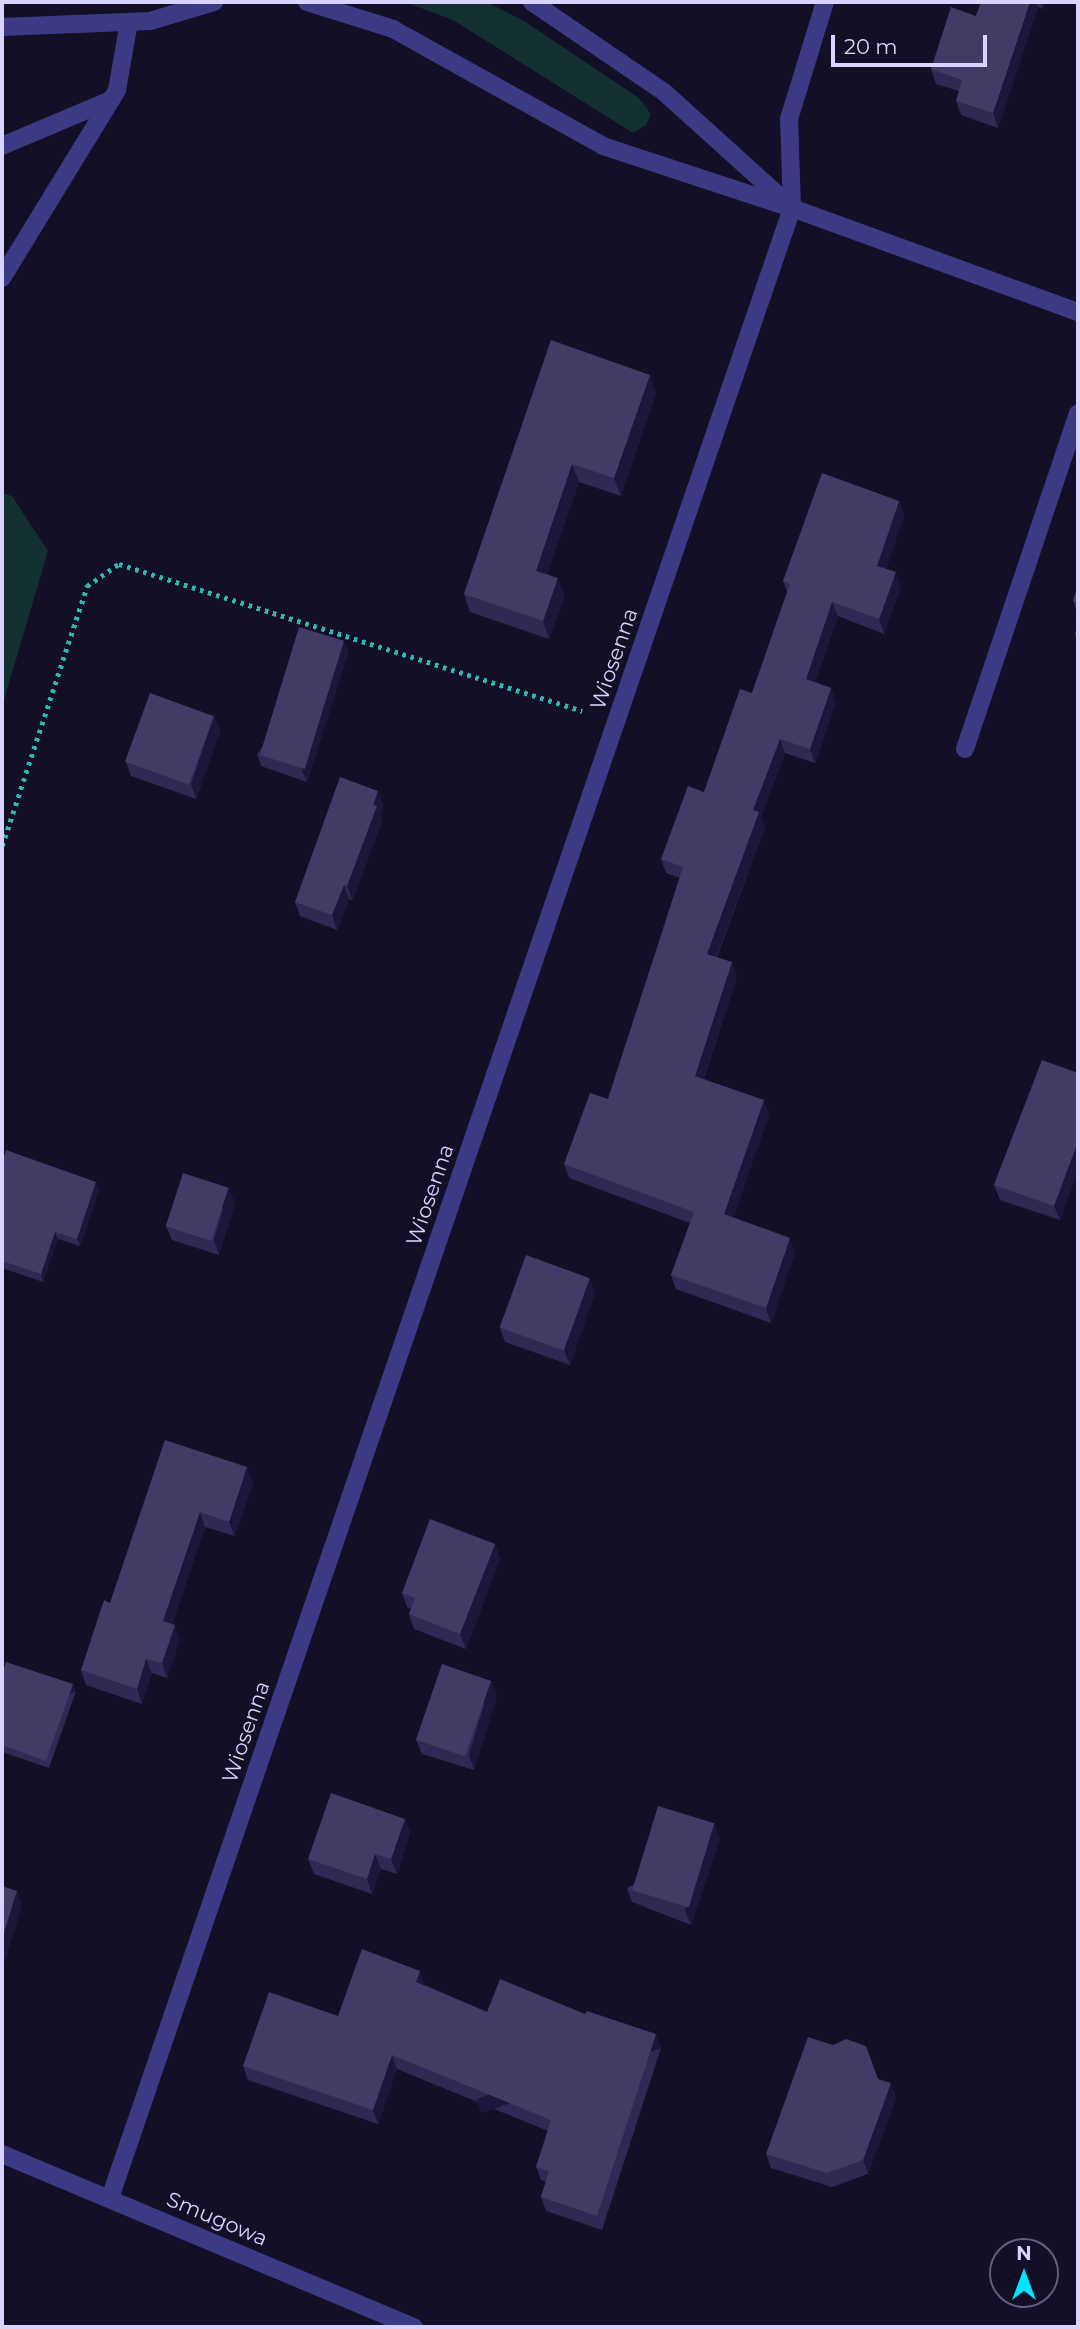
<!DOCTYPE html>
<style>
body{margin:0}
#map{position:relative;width:1080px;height:2329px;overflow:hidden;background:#130f26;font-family:Montserrat,sans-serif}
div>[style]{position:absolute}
.green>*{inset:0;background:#12302f}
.path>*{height:4.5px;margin-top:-2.25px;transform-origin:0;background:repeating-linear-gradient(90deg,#2fb8b0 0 3.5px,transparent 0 8.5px)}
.service>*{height:18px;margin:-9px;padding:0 9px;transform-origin:9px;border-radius:9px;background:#3d3a85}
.minor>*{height:18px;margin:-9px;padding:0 9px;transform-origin:9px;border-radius:9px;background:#3d3a85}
.tertiary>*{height:18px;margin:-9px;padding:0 9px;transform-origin:9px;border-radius:9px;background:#3d3a85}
.wall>*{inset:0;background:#312854}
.shaded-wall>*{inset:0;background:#1d163a;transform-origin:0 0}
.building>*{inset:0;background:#433a66;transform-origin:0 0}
span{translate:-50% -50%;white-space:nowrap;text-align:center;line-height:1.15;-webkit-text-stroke:6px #130f26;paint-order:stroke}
.street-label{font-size:21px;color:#d9d4ff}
.frame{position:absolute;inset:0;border:4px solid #d9d4ff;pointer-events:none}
.north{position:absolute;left:989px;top:2238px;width:70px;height:70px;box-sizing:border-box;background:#130f26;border:2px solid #625e7d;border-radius:50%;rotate:0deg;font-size:19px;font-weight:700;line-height:28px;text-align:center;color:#d9d4ff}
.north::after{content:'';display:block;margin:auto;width:24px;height:32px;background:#00e5ff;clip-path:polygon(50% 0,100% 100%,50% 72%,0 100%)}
.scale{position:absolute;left:831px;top:35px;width:156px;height:32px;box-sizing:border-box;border:4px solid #d9d4ff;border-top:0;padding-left:9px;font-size:21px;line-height:24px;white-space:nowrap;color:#d9d4ff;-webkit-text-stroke:5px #130f26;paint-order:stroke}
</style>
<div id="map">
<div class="green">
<div style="clip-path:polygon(405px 2px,487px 2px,524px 21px,639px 98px,651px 114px,646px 125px,633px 133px,453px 20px)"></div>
<div style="clip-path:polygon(2px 493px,12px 496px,48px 551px,2px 707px)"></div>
</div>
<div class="path">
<div style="left:2px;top:846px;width:274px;rotate:-71.9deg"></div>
<div style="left:87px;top:586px;width:39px;rotate:-35deg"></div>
<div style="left:119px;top:564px;width:486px;rotate:17.6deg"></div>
</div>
<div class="service">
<div style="left:307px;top:2px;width:90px;rotate:17.4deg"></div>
<div style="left:393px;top:29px;width:240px;rotate:29.1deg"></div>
<div style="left:603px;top:146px;width:199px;rotate:18.2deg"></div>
<div style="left:532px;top:2px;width:160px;rotate:34.3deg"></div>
<div style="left:664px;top:92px;width:166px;rotate:42.1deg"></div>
<div style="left:2px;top:27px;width:148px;rotate:-2.3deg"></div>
<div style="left:150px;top:21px;width:67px;rotate:-16.5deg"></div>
<div style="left:2px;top:146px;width:118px;rotate:-22.9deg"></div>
<div style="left:2px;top:278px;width:220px;rotate:-58.5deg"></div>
<div style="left:117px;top:90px;width:69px;rotate:-80deg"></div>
<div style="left:965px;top:749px;width:354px;rotate:-71.4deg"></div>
</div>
<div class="minor">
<div style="left:792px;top:208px;width:304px;rotate:20deg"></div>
<div style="left:110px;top:2198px;width:2104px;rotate:-71.08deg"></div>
<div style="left:792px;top:208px;width:89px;rotate:-91.9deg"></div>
<div style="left:789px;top:119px;width:122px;rotate:-72.9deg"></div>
</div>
<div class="tertiary">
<div style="left:2px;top:2154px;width:447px;rotate:22.8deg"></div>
</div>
<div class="wall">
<div style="clip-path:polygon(981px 2px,1046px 2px,1043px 9px,1038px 7px,998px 128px,961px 115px,956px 101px,959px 91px,936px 84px,931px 69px,976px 16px)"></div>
<div style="clip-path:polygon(551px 340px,656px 393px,621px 496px,579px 482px,547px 574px,565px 596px,549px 639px,470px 612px,464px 594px)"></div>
<div style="clip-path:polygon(899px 501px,904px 515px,886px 569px,901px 586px,884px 634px,838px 616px,815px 682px,831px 688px,836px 702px,815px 763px,785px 753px,761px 817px,765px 827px,717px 957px,737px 976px,704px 1079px,769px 1114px,733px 1218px,795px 1252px,771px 1323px,676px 1289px,671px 1275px,690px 1223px,569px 1178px,564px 1164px,608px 1099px,680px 878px,666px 873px,661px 859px,704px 792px,752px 693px,787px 592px,783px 581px)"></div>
<div style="clip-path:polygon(1078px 585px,1078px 616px,1073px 601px)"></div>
<div style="clip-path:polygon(344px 641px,348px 653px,307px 782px,261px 766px,257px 754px)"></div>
<div style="clip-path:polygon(214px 716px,220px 731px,196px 799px,131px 776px,126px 762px)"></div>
<div style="clip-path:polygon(378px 791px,383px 806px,380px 815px,382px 821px,352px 901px,349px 899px,337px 930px,300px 916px,295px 902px)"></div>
<div style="clip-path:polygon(1042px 1060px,1060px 1220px,1000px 1200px,994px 1185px)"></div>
<div style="clip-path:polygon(2px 1163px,99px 1189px,80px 1246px,58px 1239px,43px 1282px,2px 1268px)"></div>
<div style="clip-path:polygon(235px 1203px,219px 1255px,172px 1240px,166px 1226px)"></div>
<div style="clip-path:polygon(595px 1292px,570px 1365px,505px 1342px,500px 1328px)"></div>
<div style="clip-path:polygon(165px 1440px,253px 1482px,235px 1536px,205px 1527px,172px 1624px,180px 1639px,167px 1678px,152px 1673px,142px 1704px,86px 1685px,81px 1670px,110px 1603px)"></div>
<div style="clip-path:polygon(495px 1544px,500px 1559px,466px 1649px,414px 1629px,409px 1614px,411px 1609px,407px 1607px,402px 1593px)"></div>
<div style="clip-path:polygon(2px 1674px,76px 1691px,49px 1768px,2px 1752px)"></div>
<div style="clip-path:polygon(497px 1696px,474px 1770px,422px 1754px,416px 1740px)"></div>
<div style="clip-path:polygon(405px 1819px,410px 1833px,397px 1874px,381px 1869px,372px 1894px,314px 1874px,308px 1859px)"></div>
<div style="clip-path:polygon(720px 1838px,691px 1925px,632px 1902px,627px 1888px)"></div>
<div style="clip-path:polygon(425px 1985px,487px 2012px,661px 2048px,602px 2230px,546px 2211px,541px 2197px,546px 2182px,541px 2180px,536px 2167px,548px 2131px,397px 2069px,378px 2124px,248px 2080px,243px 2066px,338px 2016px)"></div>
<div style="clip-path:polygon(878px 2079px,896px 2098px,868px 2174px,832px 2187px,771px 2168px,766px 2154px)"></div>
</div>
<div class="shaded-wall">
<div style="clip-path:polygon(1030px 2px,1036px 2px,1038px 7px,998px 128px,993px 113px)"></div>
<div style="clip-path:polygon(1041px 2px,1046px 2px,1043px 9px)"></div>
<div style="clip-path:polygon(650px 375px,656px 393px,621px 496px,614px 478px)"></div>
<div style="clip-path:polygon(572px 464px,579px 482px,542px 589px,536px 571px)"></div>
<div style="clip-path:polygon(899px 501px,904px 515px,882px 580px,877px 566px)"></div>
<div style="clip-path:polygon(896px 572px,901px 586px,884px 634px,879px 619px)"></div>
<div style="clip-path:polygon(558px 578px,565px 596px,549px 639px,543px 621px)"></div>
<div style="clip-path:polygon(832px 602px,838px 616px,811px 693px,806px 679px)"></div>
<div style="clip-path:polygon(344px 641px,348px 653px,307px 782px,302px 770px)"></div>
<div style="clip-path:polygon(831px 688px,836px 702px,815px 763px,810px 749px)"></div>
<div style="clip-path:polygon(214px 716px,220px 731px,196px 799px,191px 784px)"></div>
<div style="clip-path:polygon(780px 739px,785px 753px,761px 817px,765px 827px,712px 968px,707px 954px,753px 810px)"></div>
<div style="clip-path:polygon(378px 791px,383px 806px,380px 815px,382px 821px,352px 901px,347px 886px)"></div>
<div style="clip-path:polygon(344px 885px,349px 899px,337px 930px,332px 915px)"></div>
<div style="clip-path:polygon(732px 962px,737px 976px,700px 1090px,695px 1076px)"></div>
<div style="clip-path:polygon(764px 1100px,769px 1114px,729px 1229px,724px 1214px)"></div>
<div style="clip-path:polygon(1078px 1142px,1078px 1171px,1060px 1220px,1054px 1206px)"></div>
<div style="clip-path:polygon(96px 1182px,99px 1189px,80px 1246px,77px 1239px)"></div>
<div style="clip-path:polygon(229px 1188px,235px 1203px,219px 1255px,214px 1240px)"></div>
<div style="clip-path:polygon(55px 1232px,58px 1239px,43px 1282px,41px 1274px)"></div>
<div style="clip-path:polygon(790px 1238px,795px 1252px,771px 1323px,766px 1308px)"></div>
<div style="clip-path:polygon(590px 1278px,595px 1292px,570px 1365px,564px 1350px)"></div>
<div style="clip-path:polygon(247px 1467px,253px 1482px,235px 1536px,229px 1522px)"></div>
<div style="clip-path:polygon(200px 1512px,205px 1527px,169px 1635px,163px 1621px)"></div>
<div style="clip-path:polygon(495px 1544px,500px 1559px,466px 1649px,460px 1634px)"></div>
<div style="clip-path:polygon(175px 1625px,180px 1639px,167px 1678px,162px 1663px)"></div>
<div style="clip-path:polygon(146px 1659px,152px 1673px,142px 1704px,137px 1689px)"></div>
<div style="clip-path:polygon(491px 1681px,497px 1696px,474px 1770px,469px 1755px)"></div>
<div style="left:73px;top:1684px;width:8px;height:82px;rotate:67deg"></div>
<div style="clip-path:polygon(405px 1819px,410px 1833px,397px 1874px,391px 1859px)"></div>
<div style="clip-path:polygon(714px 1823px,720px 1838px,691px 1925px,685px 1910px)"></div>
<div style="clip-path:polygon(375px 1854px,381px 1869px,372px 1894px,367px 1879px)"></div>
<div style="clip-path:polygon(17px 1891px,22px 1906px,2px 1971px,2px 1939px)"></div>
<div style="clip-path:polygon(420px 1971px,425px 1985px,421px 1995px,416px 1982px)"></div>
<div style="left:656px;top:2034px;width:15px;height:191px;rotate:70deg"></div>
<div style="clip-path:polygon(392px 2055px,397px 2069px,378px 2124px,373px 2110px)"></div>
<div style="clip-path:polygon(891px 2083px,896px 2098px,868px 2174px,863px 2160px)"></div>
</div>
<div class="building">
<div style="clip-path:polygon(981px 2px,1030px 2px,993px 113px,956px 101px,962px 80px,931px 69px,951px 7px,976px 16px)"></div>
<div style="clip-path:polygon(551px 340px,650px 375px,614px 478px,572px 464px,536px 571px,558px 578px,543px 621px,464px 594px)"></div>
<div style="clip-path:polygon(822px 473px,899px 501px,877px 566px,896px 572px,879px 619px,832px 602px,806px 679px,831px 688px,810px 749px,780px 739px,753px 810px,759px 812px,707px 954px,732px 962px,695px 1076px,764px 1100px,724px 1214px,790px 1238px,766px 1308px,671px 1275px,694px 1212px,564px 1164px,590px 1093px,608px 1099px,683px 867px,661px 859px,688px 786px,704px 792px,740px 689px,752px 693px,790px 584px,783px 581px)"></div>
<div style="clip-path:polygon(1078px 585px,1078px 603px,1073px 601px)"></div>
<div style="clip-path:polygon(1078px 625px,1078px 641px,1075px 634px)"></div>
<div style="left:299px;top:627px;width:47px;height:134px;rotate:17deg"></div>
<div style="left:150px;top:693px;width:68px;height:73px;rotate:20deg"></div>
<div style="clip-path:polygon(340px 777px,378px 791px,373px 805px,377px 806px,347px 886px,344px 885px,332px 915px,295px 902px)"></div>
<div style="clip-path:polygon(1042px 1060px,1078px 1073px,1078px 1142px,1054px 1206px,994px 1185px)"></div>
<div style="clip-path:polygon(6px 1150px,96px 1182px,77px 1239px,55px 1232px,41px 1274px,2px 1261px,2px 1163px)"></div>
<div style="left:183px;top:1173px;width:48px;height:56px;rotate:18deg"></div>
<div style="left:526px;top:1255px;width:68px;height:77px;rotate:20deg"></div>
<div style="clip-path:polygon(165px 1440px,247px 1467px,229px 1522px,200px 1512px,163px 1621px,175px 1625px,162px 1663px,146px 1659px,137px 1689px,81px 1670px,104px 1600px,110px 1603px)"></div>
<div style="clip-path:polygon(430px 1519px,495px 1544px,460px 1634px,409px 1614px,415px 1598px,402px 1593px)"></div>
<div style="clip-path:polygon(6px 1662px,73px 1684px,46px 1761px,2px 1745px,2px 1674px)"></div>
<div style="left:442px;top:1664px;width:52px;height:80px;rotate:19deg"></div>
<div style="clip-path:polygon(331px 1793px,405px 1819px,391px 1859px,375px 1854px,367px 1879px,308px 1859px)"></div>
<div style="left:658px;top:1806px;width:59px;height:88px;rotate:17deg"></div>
<div style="clip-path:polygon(2px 1886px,17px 1891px,2px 1939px)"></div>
<div style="clip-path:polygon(362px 1949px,420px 1971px,416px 1982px,487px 2012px,500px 1979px,585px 2014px,587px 2011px,656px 2034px,597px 2216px,541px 2197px,549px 2171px,536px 2167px,551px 2120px,392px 2055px,373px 2110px,243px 2066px,269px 1992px,338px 2016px)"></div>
<div style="clip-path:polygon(808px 2037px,833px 2045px,846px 2039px,866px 2046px,878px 2079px,891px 2083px,863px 2160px,827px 2173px,766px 2154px)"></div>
</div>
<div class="street-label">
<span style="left:614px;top:659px;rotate:-71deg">Wiosenna</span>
<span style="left:430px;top:1195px;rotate:-71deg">Wiosenna</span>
<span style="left:246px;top:1732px;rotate:-71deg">Wiosenna</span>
<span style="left:217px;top:2219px;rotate:23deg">Smugowa</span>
</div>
<div class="frame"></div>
<div class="north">N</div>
<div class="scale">20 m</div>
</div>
